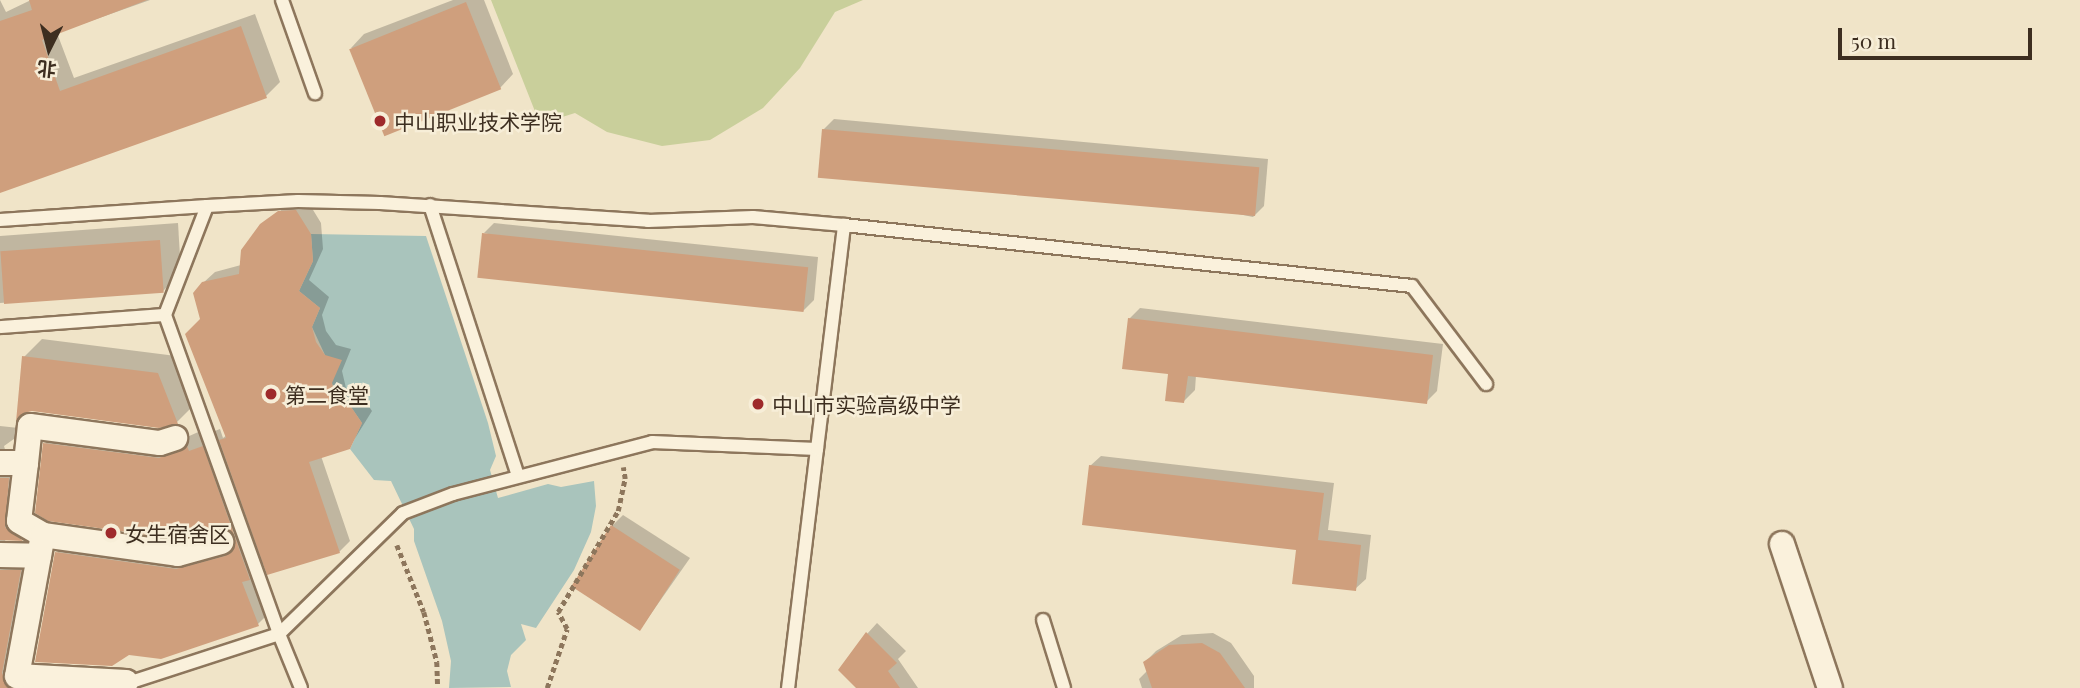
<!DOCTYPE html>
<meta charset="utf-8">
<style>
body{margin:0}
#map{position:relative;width:2080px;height:688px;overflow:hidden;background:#f0e4c8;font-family:"Playfair Display","Noto Sans SC",serif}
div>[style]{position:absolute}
.green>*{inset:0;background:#c9cf9b}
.water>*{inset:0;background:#a9c4bc}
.shadow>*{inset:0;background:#0003}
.building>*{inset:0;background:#cf9f7d;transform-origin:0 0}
.path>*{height:4.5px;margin-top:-2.25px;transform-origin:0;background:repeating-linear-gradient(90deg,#8d765c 0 5px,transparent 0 8.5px)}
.roads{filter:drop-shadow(2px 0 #8d765c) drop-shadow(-2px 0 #8d765c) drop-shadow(0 2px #8d765c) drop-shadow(0 -2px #8d765c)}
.lane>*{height:12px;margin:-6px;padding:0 6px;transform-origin:6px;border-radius:6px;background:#faf1dc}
.street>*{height:24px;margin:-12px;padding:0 12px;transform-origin:12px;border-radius:12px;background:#faf1dc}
.dots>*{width:19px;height:19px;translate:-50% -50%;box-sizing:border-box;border:4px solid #f7eed8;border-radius:50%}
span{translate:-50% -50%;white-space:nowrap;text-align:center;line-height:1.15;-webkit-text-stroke:5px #f7eed8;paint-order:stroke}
.poi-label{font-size:21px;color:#3d2e20}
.left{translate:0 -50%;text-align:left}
.north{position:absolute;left:14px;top:14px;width:70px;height:70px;-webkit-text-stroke:5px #f7eed8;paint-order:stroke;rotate:186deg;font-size:19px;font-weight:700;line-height:28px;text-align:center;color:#3d2e20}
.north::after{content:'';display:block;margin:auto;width:24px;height:32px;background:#3d2e20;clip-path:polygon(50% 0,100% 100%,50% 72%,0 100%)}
.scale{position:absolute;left:1838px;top:28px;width:194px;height:32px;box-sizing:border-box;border:4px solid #3d2e20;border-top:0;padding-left:9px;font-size:21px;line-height:24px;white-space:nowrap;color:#3d2e20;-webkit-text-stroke:5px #f7eed8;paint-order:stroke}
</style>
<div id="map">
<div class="green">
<div style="clip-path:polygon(491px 0,863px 0,835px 12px,800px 68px,763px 108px,710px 140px,662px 146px,607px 132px,575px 113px,540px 124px)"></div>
</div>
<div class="water">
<div style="clip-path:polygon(311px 234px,426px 236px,488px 423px,496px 456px,490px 470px,498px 498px,548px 484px,561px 487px,594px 481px,596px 506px,591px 532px,574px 570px,536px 628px,521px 624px,526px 640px,511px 655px,507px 671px,511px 687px,449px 688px,451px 661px,442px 621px,414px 541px,414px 529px,391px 481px,374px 480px,350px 449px,362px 423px,349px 404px,336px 399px,325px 355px,312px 327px,320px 308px,299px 291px,313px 261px)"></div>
</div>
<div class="shadow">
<div style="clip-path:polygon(0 0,6px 12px,31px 0,150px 0,57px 33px,74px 78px,255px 14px,280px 82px,266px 96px,0 191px)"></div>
<div style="clip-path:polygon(453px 0,484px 0,513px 74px,500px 88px,351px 48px,364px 34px)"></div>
<div style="clip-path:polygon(834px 119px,1268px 159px,1264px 206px,1253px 217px,823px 130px)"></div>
<div style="clip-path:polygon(307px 200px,321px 223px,323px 249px,309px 280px,329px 297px,322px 315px,326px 331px,336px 345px,351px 349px,342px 371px,346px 388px,360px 393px,372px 411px,349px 448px,321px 456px,350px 541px,339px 552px,265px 563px,260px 567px,276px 606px,258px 624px,161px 657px,57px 553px,75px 535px,195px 552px,236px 541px,233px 531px,45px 444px,63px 426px,178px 441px,205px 429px,207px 434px,220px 429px,223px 438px,227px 435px,202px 320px,203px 283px,215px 272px,241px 265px,242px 251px,290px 201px)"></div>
<div style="clip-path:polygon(178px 223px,181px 273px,163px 291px,0 303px,0 236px)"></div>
<div style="clip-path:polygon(494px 223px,818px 257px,814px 300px,803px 311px,484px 233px)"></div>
<div style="clip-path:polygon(1140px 308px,1443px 344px,1437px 391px,1426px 402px,1196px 375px,1195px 390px,1184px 401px,1170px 372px,1129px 319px)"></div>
<div style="clip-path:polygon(42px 339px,176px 356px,195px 404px,177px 422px,158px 426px,24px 357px)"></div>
<div style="clip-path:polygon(0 426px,28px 429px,4px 446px,23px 509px,40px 522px,23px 539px,5px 540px,11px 551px,38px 553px,20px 663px,98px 688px,0 688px)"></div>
<div style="clip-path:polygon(1101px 456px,1334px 483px,1328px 530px,1371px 535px,1366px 579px,1355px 589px,1298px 549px,1090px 466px)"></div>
<div style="clip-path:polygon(623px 515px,690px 558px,641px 628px,612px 526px)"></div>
<div style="clip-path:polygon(877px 623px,906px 651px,898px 659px,918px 688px,859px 688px,867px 634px)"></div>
<div style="clip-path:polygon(1213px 633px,1231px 643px,1254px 676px,1254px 688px,1142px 688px,1139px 679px,1148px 670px,1145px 662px,1156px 651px,1182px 635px)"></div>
</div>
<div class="building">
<div style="clip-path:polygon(29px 0,147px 0,42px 40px,60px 91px,241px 26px,267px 98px,0 193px,0 21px,32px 10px)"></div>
<div style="left:466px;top:2px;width:94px;height:126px;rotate:68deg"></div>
<div style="left:822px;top:129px;width:439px;height:49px;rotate:5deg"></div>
<div style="clip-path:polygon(296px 210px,311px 234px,313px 261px,299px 291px,320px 308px,312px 327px,316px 342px,325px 355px,342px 360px,332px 383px,336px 399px,349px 404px,362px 423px,350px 449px,309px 462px,340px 553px,267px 575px,219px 440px,226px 438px,185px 334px,200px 319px,193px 293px,202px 282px,239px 274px,241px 250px,260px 224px,278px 211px)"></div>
<div style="left:482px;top:233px;width:328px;height:45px;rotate:6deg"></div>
<div style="left:160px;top:240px;width:53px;height:160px;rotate:86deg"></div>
<div style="clip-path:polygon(1128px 318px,1433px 355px,1427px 404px,1188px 376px,1184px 403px,1165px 401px,1168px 374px,1122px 369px)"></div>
<div style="clip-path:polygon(22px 356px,158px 373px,178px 424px,159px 428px,32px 411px,24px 413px,16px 422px)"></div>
<div style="clip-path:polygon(43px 443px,159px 458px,187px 446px,189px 451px,203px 446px,250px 580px,242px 582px,259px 626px,161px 659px,129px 655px,112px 666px,35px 662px,55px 552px,176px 569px,225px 556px,235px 545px,232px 532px,224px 528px,177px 539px,48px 521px,35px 513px)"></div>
<div style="clip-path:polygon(1089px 465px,1324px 493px,1318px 540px,1361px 545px,1356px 591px,1292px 584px,1296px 550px,1082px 525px)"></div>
<div style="clip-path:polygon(0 478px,9px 478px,5px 527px,23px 541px,0 540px)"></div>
<div style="left:611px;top:525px;width:82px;height:73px;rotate:33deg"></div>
<div style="clip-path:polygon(0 570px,21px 570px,2px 673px,8px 688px,0 688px)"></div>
<div style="clip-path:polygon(866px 632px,897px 663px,888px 671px,900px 688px,856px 688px,838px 670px)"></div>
<div style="clip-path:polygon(1202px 643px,1220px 653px,1245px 688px,1152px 688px,1143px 662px,1169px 645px)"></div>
</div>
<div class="path">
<div style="left:397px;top:545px;width:72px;rotate:68.1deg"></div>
<div style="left:424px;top:612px;width:52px;rotate:75.4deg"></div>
<div style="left:437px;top:662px;width:26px;rotate:88deg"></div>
<div style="left:547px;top:688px;width:62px;rotate:-71.3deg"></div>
<div style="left:567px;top:629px;width:19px;rotate:-118deg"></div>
<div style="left:558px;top:612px;width:117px;rotate:-59.3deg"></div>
<div style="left:618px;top:511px;width:33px;rotate:-78deg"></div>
<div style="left:625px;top:479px;width:12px;rotate:-99deg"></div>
</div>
<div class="roads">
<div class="lane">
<div style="left:282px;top:0;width:99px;rotate:70.5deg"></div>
<div style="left:430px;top:205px;width:285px;rotate:72deg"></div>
<div style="left:207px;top:206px;width:91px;rotate:-3.1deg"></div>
<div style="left:298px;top:201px;width:82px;rotate:1.4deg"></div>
<div style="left:380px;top:203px;width:269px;rotate:3.8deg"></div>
<div style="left:648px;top:221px;width:105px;rotate:-2.2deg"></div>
<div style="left:753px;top:217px;width:91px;rotate:5deg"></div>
<div style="left:0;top:220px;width:207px;rotate:-3.9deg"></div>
<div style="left:207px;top:206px;width:117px;rotate:111.1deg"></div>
<div style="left:165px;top:315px;width:339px;rotate:70.3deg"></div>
<div style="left:279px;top:634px;width:173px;rotate:-44.3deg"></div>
<div style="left:403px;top:513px;width:53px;rotate:-20.8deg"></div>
<div style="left:453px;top:494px;width:206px;rotate:-14.6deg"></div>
<div style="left:652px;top:442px;width:165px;rotate:2.4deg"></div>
<div style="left:817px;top:449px;width:241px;rotate:96.9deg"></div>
<div style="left:0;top:327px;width:165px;rotate:-4.2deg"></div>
<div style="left:817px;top:449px;width:226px;rotate:-83.1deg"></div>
<div style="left:844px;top:225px;width:571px;rotate:6.13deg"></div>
<div style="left:1412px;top:286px;width:123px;rotate:52.9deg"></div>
<div style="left:1043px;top:620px;width:71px;rotate:72.8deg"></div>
<div style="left:125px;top:684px;width:162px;rotate:-18deg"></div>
<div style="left:279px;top:634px;width:58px;rotate:67.8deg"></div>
</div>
<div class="street">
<div style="left:0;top:463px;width:26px"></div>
<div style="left:26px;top:463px;width:37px;rotate:-84deg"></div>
<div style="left:30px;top:426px;width:131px;rotate:7.5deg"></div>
<div style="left:160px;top:443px;width:16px;rotate:-18deg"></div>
<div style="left:26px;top:463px;width:58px;rotate:96.9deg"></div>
<div style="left:19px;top:521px;width:28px;rotate:30deg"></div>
<div style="left:1782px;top:544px;width:152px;rotate:71.6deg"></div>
<div style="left:0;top:555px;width:39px;rotate:1deg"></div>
<div style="left:126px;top:682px;width:109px;rotate:-176.8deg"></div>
<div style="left:17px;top:676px;width:143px;rotate:-79.6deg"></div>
<div style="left:43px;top:535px;width:136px;rotate:8deg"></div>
<div style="left:178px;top:554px;width:45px;rotate:-15.6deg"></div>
</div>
</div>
<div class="dots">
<div style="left:380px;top:121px;background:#9e2a2b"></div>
<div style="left:271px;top:394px;background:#9e2a2b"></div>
<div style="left:758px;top:404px;background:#9e2a2b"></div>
<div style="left:111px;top:533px;background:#9e2a2b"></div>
</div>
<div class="poi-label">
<span class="left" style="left:394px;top:121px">中山职业技术学院</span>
<span class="left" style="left:285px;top:394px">第二食堂</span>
<span class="left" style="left:772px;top:404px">中山市实验高级中学</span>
<span class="left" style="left:125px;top:533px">女生宿舍区</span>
</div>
<div class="north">北</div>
<div class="scale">50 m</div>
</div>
